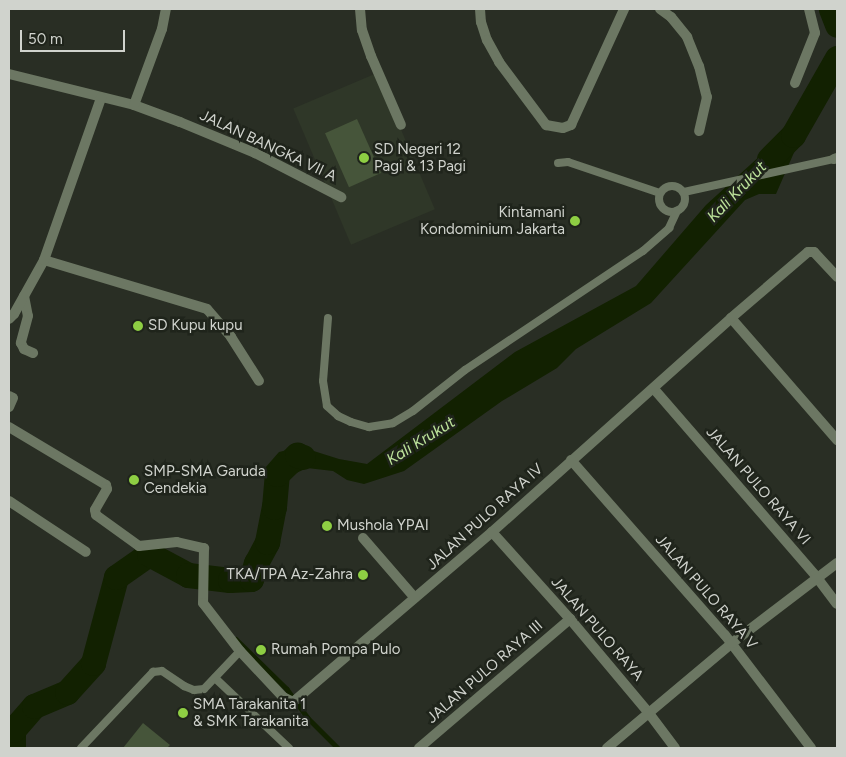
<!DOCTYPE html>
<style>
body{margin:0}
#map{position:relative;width:846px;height:757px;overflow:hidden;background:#292e24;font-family:Figtree,sans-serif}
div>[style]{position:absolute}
.built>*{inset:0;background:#2f3728;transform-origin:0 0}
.green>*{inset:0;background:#46553a;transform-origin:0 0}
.water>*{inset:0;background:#122101}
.stream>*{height:4.5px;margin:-2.25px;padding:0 2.25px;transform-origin:2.25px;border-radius:2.25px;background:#122101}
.river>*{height:25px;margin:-12.5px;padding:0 12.5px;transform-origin:12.5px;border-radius:12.5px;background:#122101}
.lane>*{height:8px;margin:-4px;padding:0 4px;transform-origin:4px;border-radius:4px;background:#6c7763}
.lane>.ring{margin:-4px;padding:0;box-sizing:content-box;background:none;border:8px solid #6c7763;border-radius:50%}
.street>*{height:10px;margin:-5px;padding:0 5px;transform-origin:5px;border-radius:5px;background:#6c7763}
.dots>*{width:14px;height:14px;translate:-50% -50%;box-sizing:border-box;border:2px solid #1f241b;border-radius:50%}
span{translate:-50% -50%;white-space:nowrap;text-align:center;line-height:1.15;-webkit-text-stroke:5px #1f241b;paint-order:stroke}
.street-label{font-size:15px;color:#d0d3cd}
.poi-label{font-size:15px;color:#d0d3cd}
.left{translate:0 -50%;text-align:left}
.right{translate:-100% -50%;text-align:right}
.water-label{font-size:16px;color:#bde39b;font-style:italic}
.frame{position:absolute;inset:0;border:10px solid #d0d3cd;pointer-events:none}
.scale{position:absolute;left:20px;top:30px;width:105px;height:22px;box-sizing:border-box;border:2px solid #d0d3cd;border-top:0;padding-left:6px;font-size:15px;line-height:18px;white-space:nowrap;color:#d0d3cd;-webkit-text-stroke:4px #1f241b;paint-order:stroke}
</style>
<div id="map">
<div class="built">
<div style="left:377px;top:73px;width:148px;height:91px;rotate:67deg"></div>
</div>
<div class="green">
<div style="left:357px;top:119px;width:59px;height:35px;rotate:66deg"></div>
<div style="clip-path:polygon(143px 723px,170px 745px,167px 748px,123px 748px)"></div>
</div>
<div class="water">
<div style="clip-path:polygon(783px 135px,793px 135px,799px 141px,776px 194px,759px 194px,745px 200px,651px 303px,576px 349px,557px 368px,502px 401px,404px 471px,364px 484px,347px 480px,333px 471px,307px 468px,292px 475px,277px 474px,265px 468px,279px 452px,301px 447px,339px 459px,367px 464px,515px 352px,636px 286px,706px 205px)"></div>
</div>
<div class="stream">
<div style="left:236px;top:639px;width:71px;rotate:44.4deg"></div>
<div style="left:287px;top:689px;width:36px;rotate:54deg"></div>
<div style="left:308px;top:718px;width:42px;rotate:45deg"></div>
</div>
<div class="river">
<div style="left:831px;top:9px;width:17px;rotate:69deg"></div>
<div style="left:769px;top:159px;width:34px;rotate:-45deg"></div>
<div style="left:793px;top:135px;width:89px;rotate:-60.3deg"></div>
<div style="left:13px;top:748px;width:18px;rotate:-90deg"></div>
<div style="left:13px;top:730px;width:32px;rotate:-49deg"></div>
<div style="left:34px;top:706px;width:36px;rotate:-23deg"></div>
<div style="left:67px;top:692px;width:39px;rotate:-48deg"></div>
<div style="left:93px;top:663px;width:89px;rotate:-75deg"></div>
<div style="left:116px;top:577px;width:40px;rotate:-34.9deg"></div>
<div style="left:149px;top:554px;width:44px;rotate:28.3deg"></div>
<div style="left:188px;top:575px;width:42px;rotate:6.8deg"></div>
<div style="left:230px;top:580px;width:21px;rotate:-3deg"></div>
<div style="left:251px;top:579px;width:17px;rotate:-73deg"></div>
<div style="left:256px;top:563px;width:24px;rotate:-62deg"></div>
<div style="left:267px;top:542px;width:36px;rotate:-79deg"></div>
<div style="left:274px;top:507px;width:33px;rotate:-85deg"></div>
<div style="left:277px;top:474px;width:28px;rotate:-44deg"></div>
<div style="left:297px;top:455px;width:6px;rotate:18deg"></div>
</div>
<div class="lane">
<div style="left:558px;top:163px;width:10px;rotate:-6deg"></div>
<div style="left:568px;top:162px;width:97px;rotate:18.6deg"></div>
<div class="ring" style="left:659px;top:186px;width:18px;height:18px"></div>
<div style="left:684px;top:192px;width:154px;rotate:-12.4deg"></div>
<div style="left:328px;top:318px;width:63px;rotate:94.5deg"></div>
<div style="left:323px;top:381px;width:25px;rotate:81deg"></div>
<div style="left:327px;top:406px;width:15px;rotate:42deg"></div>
<div style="left:338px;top:416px;width:14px;rotate:25deg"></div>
<div style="left:351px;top:422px;width:19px;rotate:16deg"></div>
<div style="left:369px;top:427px;width:24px;rotate:-9deg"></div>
<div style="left:393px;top:423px;width:23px;rotate:-31deg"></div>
<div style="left:413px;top:411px;width:66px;rotate:-38.3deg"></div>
<div style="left:465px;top:370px;width:214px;rotate:-33.8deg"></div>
<div style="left:643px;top:251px;width:35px;rotate:-41deg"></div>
<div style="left:669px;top:228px;width:19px;rotate:-65deg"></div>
<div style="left:215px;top:678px;width:102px;rotate:43.4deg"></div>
<div style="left:81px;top:748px;width:105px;rotate:-46.5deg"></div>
<div style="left:153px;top:672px;width:9px;rotate:-6deg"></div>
<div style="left:162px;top:671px;width:27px;rotate:34deg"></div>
<div style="left:184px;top:686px;width:11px;rotate:22deg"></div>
<div style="left:194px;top:690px;width:10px;rotate:-6deg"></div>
<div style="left:204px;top:689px;width:52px;rotate:-46.5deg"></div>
</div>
<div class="street">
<div style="left:360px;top:9px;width:21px;rotate:85deg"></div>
<div style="left:362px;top:30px;width:28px;rotate:71deg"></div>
<div style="left:371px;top:56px;width:75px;rotate:66.5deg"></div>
<div style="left:480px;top:9px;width:13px;rotate:86deg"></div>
<div style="left:481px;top:22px;width:19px;rotate:72deg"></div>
<div style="left:487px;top:40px;width:25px;rotate:61deg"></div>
<div style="left:499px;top:62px;width:79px;rotate:53.3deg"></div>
<div style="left:546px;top:125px;width:17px;rotate:10deg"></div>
<div style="left:563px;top:128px;width:9px;rotate:-21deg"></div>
<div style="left:571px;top:125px;width:128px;rotate:-65.4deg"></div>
<div style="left:660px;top:9px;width:14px;rotate:36deg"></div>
<div style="left:671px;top:17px;width:26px;rotate:51deg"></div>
<div style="left:687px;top:37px;width:31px;rotate:68deg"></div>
<div style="left:699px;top:66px;width:32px;rotate:76deg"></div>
<div style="left:707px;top:97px;width:35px;rotate:103deg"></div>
<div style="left:9px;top:74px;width:129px;rotate:13.9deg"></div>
<div style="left:134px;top:105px;width:49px;rotate:20.3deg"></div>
<div style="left:180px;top:122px;width:81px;rotate:22.5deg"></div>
<div style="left:255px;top:153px;width:97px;rotate:27.1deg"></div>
<div style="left:795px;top:83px;width:54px;rotate:-68.2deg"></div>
<div style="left:815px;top:33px;width:25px;rotate:-104deg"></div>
<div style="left:134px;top:105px;width:81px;rotate:-69.8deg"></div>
<div style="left:162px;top:29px;width:20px;rotate:-79deg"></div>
<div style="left:834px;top:159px;width:3px;rotate:-18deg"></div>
<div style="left:44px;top:260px;width:170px;rotate:16.7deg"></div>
<div style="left:207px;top:309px;width:37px;rotate:49deg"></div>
<div style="left:231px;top:337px;width:52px;rotate:57.5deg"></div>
<div style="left:24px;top:296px;width:20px;rotate:79deg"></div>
<div style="left:28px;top:316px;width:28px;rotate:105deg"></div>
<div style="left:21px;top:343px;width:7px;rotate:63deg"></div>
<div style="left:24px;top:349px;width:10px;rotate:24deg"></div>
<div style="left:731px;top:318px;width:162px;rotate:49deg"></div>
<div style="left:9px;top:319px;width:7px;rotate:-45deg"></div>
<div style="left:14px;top:314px;width:62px;rotate:-60.9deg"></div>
<div style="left:44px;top:260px;width:172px;rotate:-70.6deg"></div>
<div style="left:654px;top:389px;width:246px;rotate:49.1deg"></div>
<div style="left:815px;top:575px;width:36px;rotate:53deg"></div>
<div style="left:9px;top:396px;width:4px;rotate:27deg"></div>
<div style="left:13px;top:398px;width:10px;rotate:114deg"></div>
<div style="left:9px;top:427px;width:113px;rotate:30.9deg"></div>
<div style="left:106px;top:485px;width:4px;rotate:76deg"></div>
<div style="left:107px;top:489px;width:24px;rotate:120deg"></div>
<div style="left:95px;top:510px;width:5px;rotate:79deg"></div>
<div style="left:96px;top:515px;width:53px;rotate:35.8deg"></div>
<div style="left:139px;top:546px;width:38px;rotate:-6deg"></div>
<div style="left:177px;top:542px;width:28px;rotate:13deg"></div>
<div style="left:204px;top:548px;width:55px;rotate:91deg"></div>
<div style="left:203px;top:603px;width:61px;rotate:52.4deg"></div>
<div style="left:240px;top:651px;width:63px;rotate:46.9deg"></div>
<div style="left:283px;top:697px;width:11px;rotate:27deg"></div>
<div style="left:293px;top:702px;width:262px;rotate:-40.5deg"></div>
<div style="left:492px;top:532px;width:321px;rotate:-41.8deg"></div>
<div style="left:731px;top:318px;width:101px;rotate:-40.6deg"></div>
<div style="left:808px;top:252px;width:6px"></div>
<div style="left:814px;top:252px;width:34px;rotate:47deg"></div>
<div style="left:571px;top:460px;width:233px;rotate:48.7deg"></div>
<div style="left:725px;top:635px;width:142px;rotate:52.7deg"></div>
<div style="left:9px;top:501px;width:92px;rotate:33.5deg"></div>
<div style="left:492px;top:532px;width:117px;rotate:48.1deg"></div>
<div style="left:570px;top:619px;width:121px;rotate:50deg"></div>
<div style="left:648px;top:712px;width:45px;rotate:53.1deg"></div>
<div style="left:363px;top:538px;width:79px;rotate:49.1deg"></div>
<div style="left:419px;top:748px;width:199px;rotate:-40.5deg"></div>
<div style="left:607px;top:748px;width:163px;rotate:-40deg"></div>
<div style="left:732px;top:643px;width:132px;rotate:-37.3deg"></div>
</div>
<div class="dots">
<div style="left:364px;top:158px;background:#8ece43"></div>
<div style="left:575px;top:221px;background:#8ece43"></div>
<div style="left:138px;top:326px;background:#8ece43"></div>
<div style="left:134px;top:480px;background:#8ece43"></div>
<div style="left:327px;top:526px;background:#8ece43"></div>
<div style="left:363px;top:575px;background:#8ece43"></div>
<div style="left:261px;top:650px;background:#8ece43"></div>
<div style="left:183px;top:713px;background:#8ece43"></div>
</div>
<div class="street-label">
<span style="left:268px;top:146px;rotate:25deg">JALAN BANGKA VII A</span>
<span style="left:758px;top:486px;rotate:49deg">JALAN PULO RAYA VI</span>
<span style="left:485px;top:517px;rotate:-42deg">JALAN PULO RAYA IV</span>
<span style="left:706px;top:592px;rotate:49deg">JALAN PULO RAYA V</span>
<span style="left:597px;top:629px;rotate:49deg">JALAN PULO RAYA</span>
<span style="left:485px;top:672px;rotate:-41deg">JALAN PULO RAYA III</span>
</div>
<div class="poi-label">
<span class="left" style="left:374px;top:158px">SD Negeri 12<br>Pagi &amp; 13 Pagi</span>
<span class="right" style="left:565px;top:221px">Kintamani<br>Kondominium Jakarta</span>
<span class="left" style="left:148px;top:326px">SD Kupu kupu</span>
<span class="left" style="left:144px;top:480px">SMP-SMA Garuda<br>Cendekia</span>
<span class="left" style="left:337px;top:526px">Mushola YPAI</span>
<span class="right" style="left:353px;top:575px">TKA/TPA Az-Zahra</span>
<span class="left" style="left:271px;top:650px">Rumah Pompa Pulo</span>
<span class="left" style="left:193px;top:713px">SMA Tarakanita 1<br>&amp; SMK Tarakanita</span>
</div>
<div class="water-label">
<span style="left:737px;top:192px;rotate:-46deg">Kali Krukut</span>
<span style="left:421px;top:441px;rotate:-32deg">Kali Krukut</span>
</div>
<div class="frame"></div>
<div class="scale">50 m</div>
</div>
